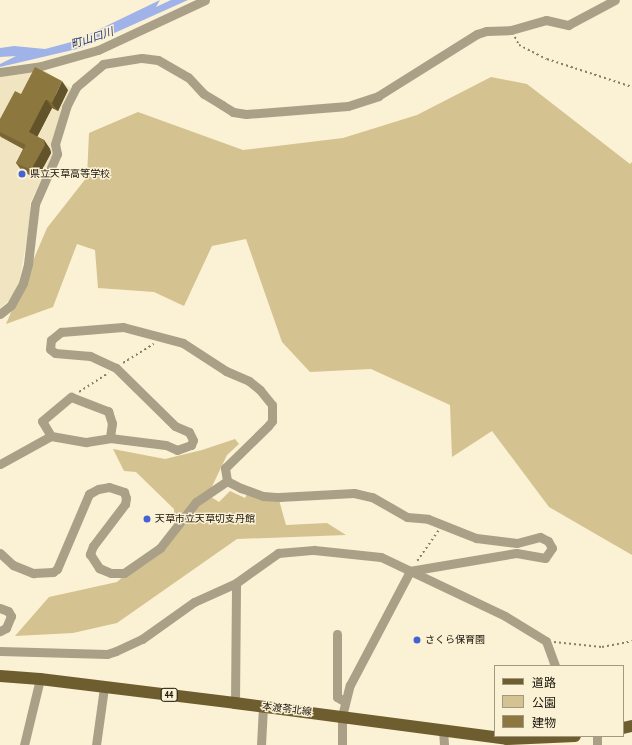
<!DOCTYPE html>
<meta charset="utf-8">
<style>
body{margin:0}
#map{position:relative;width:632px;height:745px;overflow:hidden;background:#fbf1d4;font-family:"PT Sans Narrow","Noto Sans JP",sans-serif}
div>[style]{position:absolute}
.built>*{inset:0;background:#f1e4c0}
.green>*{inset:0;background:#d5c291}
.water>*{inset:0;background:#9fb3e9}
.path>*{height:1.5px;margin-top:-0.75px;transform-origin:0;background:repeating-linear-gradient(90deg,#867f6c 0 2px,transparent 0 5px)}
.minor>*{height:9px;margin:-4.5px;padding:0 4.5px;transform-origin:4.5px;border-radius:4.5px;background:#aaa087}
.major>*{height:12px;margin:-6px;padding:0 6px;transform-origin:6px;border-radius:6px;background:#6e5d2e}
.wall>*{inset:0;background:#786635}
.shaded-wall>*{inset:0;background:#62532b}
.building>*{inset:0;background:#8c773e}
.dots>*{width:11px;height:11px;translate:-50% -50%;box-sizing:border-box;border:2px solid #fbf1d4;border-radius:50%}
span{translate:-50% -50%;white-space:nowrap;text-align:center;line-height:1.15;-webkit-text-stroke:3px #fbf1d4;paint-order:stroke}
.shield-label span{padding:1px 3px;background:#fbf1d4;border:1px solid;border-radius:3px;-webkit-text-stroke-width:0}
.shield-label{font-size:9px;color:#18140a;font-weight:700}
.poi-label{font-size:10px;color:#18140a}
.left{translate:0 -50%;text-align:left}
.street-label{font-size:10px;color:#18140a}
.water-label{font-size:11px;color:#243574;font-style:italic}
.legend{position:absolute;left:494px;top:665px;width:130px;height:72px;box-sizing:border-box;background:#fbf1d4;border:1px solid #a09983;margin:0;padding:5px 7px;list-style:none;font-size:12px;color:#18140a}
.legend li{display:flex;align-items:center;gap:8px;height:20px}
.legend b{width:20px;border:1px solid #a09983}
</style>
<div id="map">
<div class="built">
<div style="clip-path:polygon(44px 70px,71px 88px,53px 155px,30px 203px,30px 221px,19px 283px,11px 299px,0 308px,0 77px)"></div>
</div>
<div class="green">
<div style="clip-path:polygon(491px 77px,527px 84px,630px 164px,632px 162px,632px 555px,549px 507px,492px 431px,452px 457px,450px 405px,371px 369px,310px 372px,282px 342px,246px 239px,212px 246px,184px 306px,154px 292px,98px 288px,95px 250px,77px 244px,53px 307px,6px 324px,47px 228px,87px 177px,89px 133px,138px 112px,243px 150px,343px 138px,417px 115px)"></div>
<div style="clip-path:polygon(235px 439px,239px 444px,227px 455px,208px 495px,219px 502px,230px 491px,245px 498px,250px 489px,279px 500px,286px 525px,327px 523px,346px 535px,237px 539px,117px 623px,73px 633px,15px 636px,49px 597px,117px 582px,175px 529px,174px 509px,136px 472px,124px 471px,113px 449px,165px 459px,202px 450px)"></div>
</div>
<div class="water">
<div style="clip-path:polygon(160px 0,156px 7px,171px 0,188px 0,81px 48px,0 67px,0 64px,16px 56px,0 57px,0 48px,14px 46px,45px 49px,75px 41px)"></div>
</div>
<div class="path">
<div style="left:515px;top:37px;width:9px;rotate:63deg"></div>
<div style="left:519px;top:45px;width:31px;rotate:27deg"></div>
<div style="left:547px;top:59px;width:89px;rotate:18.2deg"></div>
<div style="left:123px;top:363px;width:36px;rotate:-32deg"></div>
<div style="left:79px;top:392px;width:35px;rotate:-33deg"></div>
<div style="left:417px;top:561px;width:37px;rotate:-55deg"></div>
<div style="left:554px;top:642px;width:48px;rotate:5.9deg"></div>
<div style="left:602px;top:647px;width:31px;rotate:-11deg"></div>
</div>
<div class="minor">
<div style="left:0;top:72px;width:41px;rotate:-8.3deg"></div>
<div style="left:41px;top:66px;width:59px;rotate:-15.7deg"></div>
<div style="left:98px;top:50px;width:118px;rotate:-25deg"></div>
<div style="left:0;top:314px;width:14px;rotate:-39deg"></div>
<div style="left:11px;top:305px;width:25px;rotate:-61deg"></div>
<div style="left:23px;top:283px;width:20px;rotate:-75deg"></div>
<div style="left:28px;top:264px;width:60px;rotate:-83.3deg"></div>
<div style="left:35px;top:204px;width:55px;rotate:-66.3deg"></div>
<div style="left:57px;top:154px;width:10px;rotate:-101deg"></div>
<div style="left:55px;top:144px;width:39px;rotate:-73deg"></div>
<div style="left:66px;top:107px;width:22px;rotate:-63deg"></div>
<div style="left:76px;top:87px;width:35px;rotate:-40deg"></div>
<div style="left:103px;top:64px;width:39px;rotate:-9deg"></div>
<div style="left:142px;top:58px;width:16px;rotate:7deg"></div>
<div style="left:158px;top:60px;width:34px;rotate:30deg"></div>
<div style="left:188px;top:77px;width:23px;rotate:47deg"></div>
<div style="left:204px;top:94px;width:21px;rotate:31deg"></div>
<div style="left:222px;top:105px;width:13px;rotate:32deg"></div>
<div style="left:233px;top:112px;width:13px;rotate:9deg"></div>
<div style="left:246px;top:114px;width:102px;rotate:-4.5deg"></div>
<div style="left:348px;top:106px;width:32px;rotate:-18deg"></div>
<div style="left:378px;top:96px;width:117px;rotate:-32.1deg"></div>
<div style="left:477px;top:34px;width:9px;rotate:-18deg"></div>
<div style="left:486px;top:31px;width:25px;rotate:-2deg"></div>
<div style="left:511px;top:30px;width:36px;rotate:-16deg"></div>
<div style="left:546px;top:20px;width:23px;rotate:13deg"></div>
<div style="left:568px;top:25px;width:53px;rotate:-28deg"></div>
<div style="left:51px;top:436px;width:17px;rotate:-121deg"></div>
<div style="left:42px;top:421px;width:38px;rotate:-40deg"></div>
<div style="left:71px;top:397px;width:40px;rotate:21deg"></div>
<div style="left:108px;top:411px;width:13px;rotate:72deg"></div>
<div style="left:112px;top:423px;width:15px;rotate:98deg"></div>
<div style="left:0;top:464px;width:58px;rotate:-28.8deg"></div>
<div style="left:51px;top:436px;width:36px;rotate:10deg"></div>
<div style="left:86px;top:442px;width:24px;rotate:-9deg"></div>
<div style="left:110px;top:438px;width:56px;rotate:7.1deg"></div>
<div style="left:166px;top:445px;width:12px;rotate:24deg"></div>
<div style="left:177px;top:450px;width:15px;rotate:-20deg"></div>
<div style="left:191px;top:445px;width:5px;rotate:-68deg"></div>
<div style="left:193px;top:440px;width:9px;rotate:-117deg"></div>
<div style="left:189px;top:432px;width:15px;rotate:-157deg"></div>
<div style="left:175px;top:426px;width:83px;rotate:-135.5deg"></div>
<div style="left:116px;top:368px;width:29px;rotate:-155deg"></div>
<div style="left:90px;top:356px;width:35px;rotate:-175deg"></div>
<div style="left:55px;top:353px;width:6px;rotate:-141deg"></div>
<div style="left:50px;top:349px;width:9px;rotate:-84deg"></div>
<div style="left:51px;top:340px;width:13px;rotate:-39deg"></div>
<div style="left:61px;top:332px;width:62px;rotate:-4.6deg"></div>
<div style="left:123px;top:327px;width:62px;rotate:14.9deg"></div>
<div style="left:183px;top:343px;width:51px;rotate:33.1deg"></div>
<div style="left:226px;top:371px;width:25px;rotate:23deg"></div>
<div style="left:249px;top:381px;width:14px;rotate:39deg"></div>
<div style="left:260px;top:390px;width:19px;rotate:51deg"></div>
<div style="left:272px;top:405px;width:16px;rotate:90deg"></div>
<div style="left:272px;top:421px;width:6px;rotate:129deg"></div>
<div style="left:268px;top:426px;width:60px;rotate:135.7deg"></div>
<div style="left:225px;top:468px;width:13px;rotate:81deg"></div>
<div style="left:227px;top:481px;width:16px;rotate:27deg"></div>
<div style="left:241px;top:488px;width:23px;rotate:20deg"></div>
<div style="left:263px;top:496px;width:16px;rotate:4deg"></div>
<div style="left:279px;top:497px;width:75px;rotate:-3.1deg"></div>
<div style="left:354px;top:493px;width:18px;rotate:13deg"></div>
<div style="left:372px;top:497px;width:40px;rotate:29.7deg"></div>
<div style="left:407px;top:517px;width:21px;rotate:5deg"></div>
<div style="left:428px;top:519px;width:52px;rotate:21.6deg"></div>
<div style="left:476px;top:538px;width:41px;rotate:7deg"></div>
<div style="left:517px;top:543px;width:24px;rotate:-15deg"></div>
<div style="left:540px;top:537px;width:9px;rotate:27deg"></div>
<div style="left:548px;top:541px;width:8px;rotate:60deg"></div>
<div style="left:552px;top:548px;width:12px;rotate:125deg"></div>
<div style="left:545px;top:558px;width:29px;rotate:-170deg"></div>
<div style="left:516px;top:553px;width:108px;rotate:170.4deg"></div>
<div style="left:0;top:553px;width:18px;rotate:43deg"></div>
<div style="left:13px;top:565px;width:22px;rotate:22deg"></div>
<div style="left:33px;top:573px;width:20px;rotate:-3deg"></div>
<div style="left:53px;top:572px;width:5px;rotate:-37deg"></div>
<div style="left:57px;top:569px;width:82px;rotate:-66.9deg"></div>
<div style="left:89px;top:494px;width:10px;rotate:-29deg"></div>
<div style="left:98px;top:489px;width:11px;rotate:-10deg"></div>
<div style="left:109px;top:487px;width:16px;rotate:18deg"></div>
<div style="left:124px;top:492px;width:6px;rotate:72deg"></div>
<div style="left:126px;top:498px;width:6px;rotate:99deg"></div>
<div style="left:125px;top:504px;width:53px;rotate:127.3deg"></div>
<div style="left:93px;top:546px;width:9px;rotate:111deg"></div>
<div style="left:90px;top:554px;width:17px;rotate:57deg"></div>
<div style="left:99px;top:568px;width:13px;rotate:23deg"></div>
<div style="left:111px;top:573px;width:13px"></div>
<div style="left:124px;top:573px;width:44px;rotate:-34.8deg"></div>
<div style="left:160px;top:548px;width:58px;rotate:-52deg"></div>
<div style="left:196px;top:502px;width:37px;rotate:-34deg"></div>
<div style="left:0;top:608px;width:9px;rotate:21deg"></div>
<div style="left:8px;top:611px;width:6px;rotate:59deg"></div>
<div style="left:11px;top:616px;width:13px;rotate:113deg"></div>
<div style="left:6px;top:628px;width:7px;rotate:153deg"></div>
<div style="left:337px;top:634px;width:63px;rotate:90deg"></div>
<div style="left:337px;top:697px;width:8px;rotate:30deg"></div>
<div style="left:0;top:651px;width:107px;rotate:1.6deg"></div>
<div style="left:107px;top:654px;width:9px;rotate:-18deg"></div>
<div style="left:116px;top:651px;width:29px;rotate:-25deg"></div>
<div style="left:142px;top:639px;width:64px;rotate:-35.4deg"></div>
<div style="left:194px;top:602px;width:46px;rotate:-24.3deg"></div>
<div style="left:236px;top:583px;width:52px;rotate:-35.5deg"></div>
<div style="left:278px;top:553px;width:36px;rotate:-5deg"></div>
<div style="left:314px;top:550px;width:67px;rotate:6deg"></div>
<div style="left:381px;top:557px;width:137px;rotate:25.4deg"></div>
<div style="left:505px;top:616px;width:48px;rotate:31.4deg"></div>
<div style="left:546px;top:641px;width:27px;rotate:70deg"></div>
<div style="left:235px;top:703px;width:120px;rotate:-89.5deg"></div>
<div style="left:443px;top:730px;width:15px;rotate:86deg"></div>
<div style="left:597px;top:736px;width:9px;rotate:90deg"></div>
<div style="left:24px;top:745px;width:68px;rotate:-76.4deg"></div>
<div style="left:96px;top:745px;width:59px;rotate:-82.1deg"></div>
<div style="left:261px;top:745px;width:39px;rotate:-87deg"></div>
<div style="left:342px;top:745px;width:29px;rotate:-90deg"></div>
<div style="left:342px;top:716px;width:32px;rotate:-76deg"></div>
<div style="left:350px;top:685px;width:129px;rotate:-62.2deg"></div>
</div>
<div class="major">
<div style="left:0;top:676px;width:40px;rotate:4.3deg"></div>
<div style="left:40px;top:679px;width:196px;rotate:7deg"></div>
<div style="left:235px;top:703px;width:274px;rotate:7.5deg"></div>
<div style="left:507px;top:739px;width:68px;rotate:-2.5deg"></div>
<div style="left:623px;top:728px;width:9px;rotate:-13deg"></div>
</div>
<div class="wall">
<div style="clip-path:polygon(68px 90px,58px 111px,52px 108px,37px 137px,44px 140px,50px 149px,51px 153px,37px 179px,22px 171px,16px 163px,23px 149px,1px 137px,0 136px,0 119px)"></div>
</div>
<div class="shaded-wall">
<div style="clip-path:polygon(62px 81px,68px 90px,58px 111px,52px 103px)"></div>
<div style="clip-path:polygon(46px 99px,52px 108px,35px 141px,29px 132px)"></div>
<div style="clip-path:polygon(44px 140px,50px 149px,51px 153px,37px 179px,31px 170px)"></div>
</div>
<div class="building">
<div style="clip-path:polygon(35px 67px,62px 81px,52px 103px,46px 99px,29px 132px,44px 140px,45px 145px,31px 170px,16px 163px,26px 145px,0 132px,0 119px,15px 91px,21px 94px)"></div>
</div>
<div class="dots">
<div style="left:22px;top:174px;background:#4562d5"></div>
<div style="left:147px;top:519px;background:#4562d5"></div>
<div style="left:417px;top:640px;background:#4562d5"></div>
</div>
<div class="shield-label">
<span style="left:169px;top:695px">44</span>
</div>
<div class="poi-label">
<span class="left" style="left:30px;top:174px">県立天草高等学校</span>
<span class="left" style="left:155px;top:519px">天草市立天草切支丹館</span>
<span class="left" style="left:425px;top:640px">さくら保育園</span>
</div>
<div class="street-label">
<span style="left:287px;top:709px;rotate:7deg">本渡苓北線</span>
</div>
<div class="water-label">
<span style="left:92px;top:38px;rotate:-18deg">町山口川</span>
</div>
<ul class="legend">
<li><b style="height:5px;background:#6e5d2e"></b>道路</li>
<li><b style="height:11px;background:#d5c291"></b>公園</li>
<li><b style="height:11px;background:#8c773e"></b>建物</li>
</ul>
</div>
